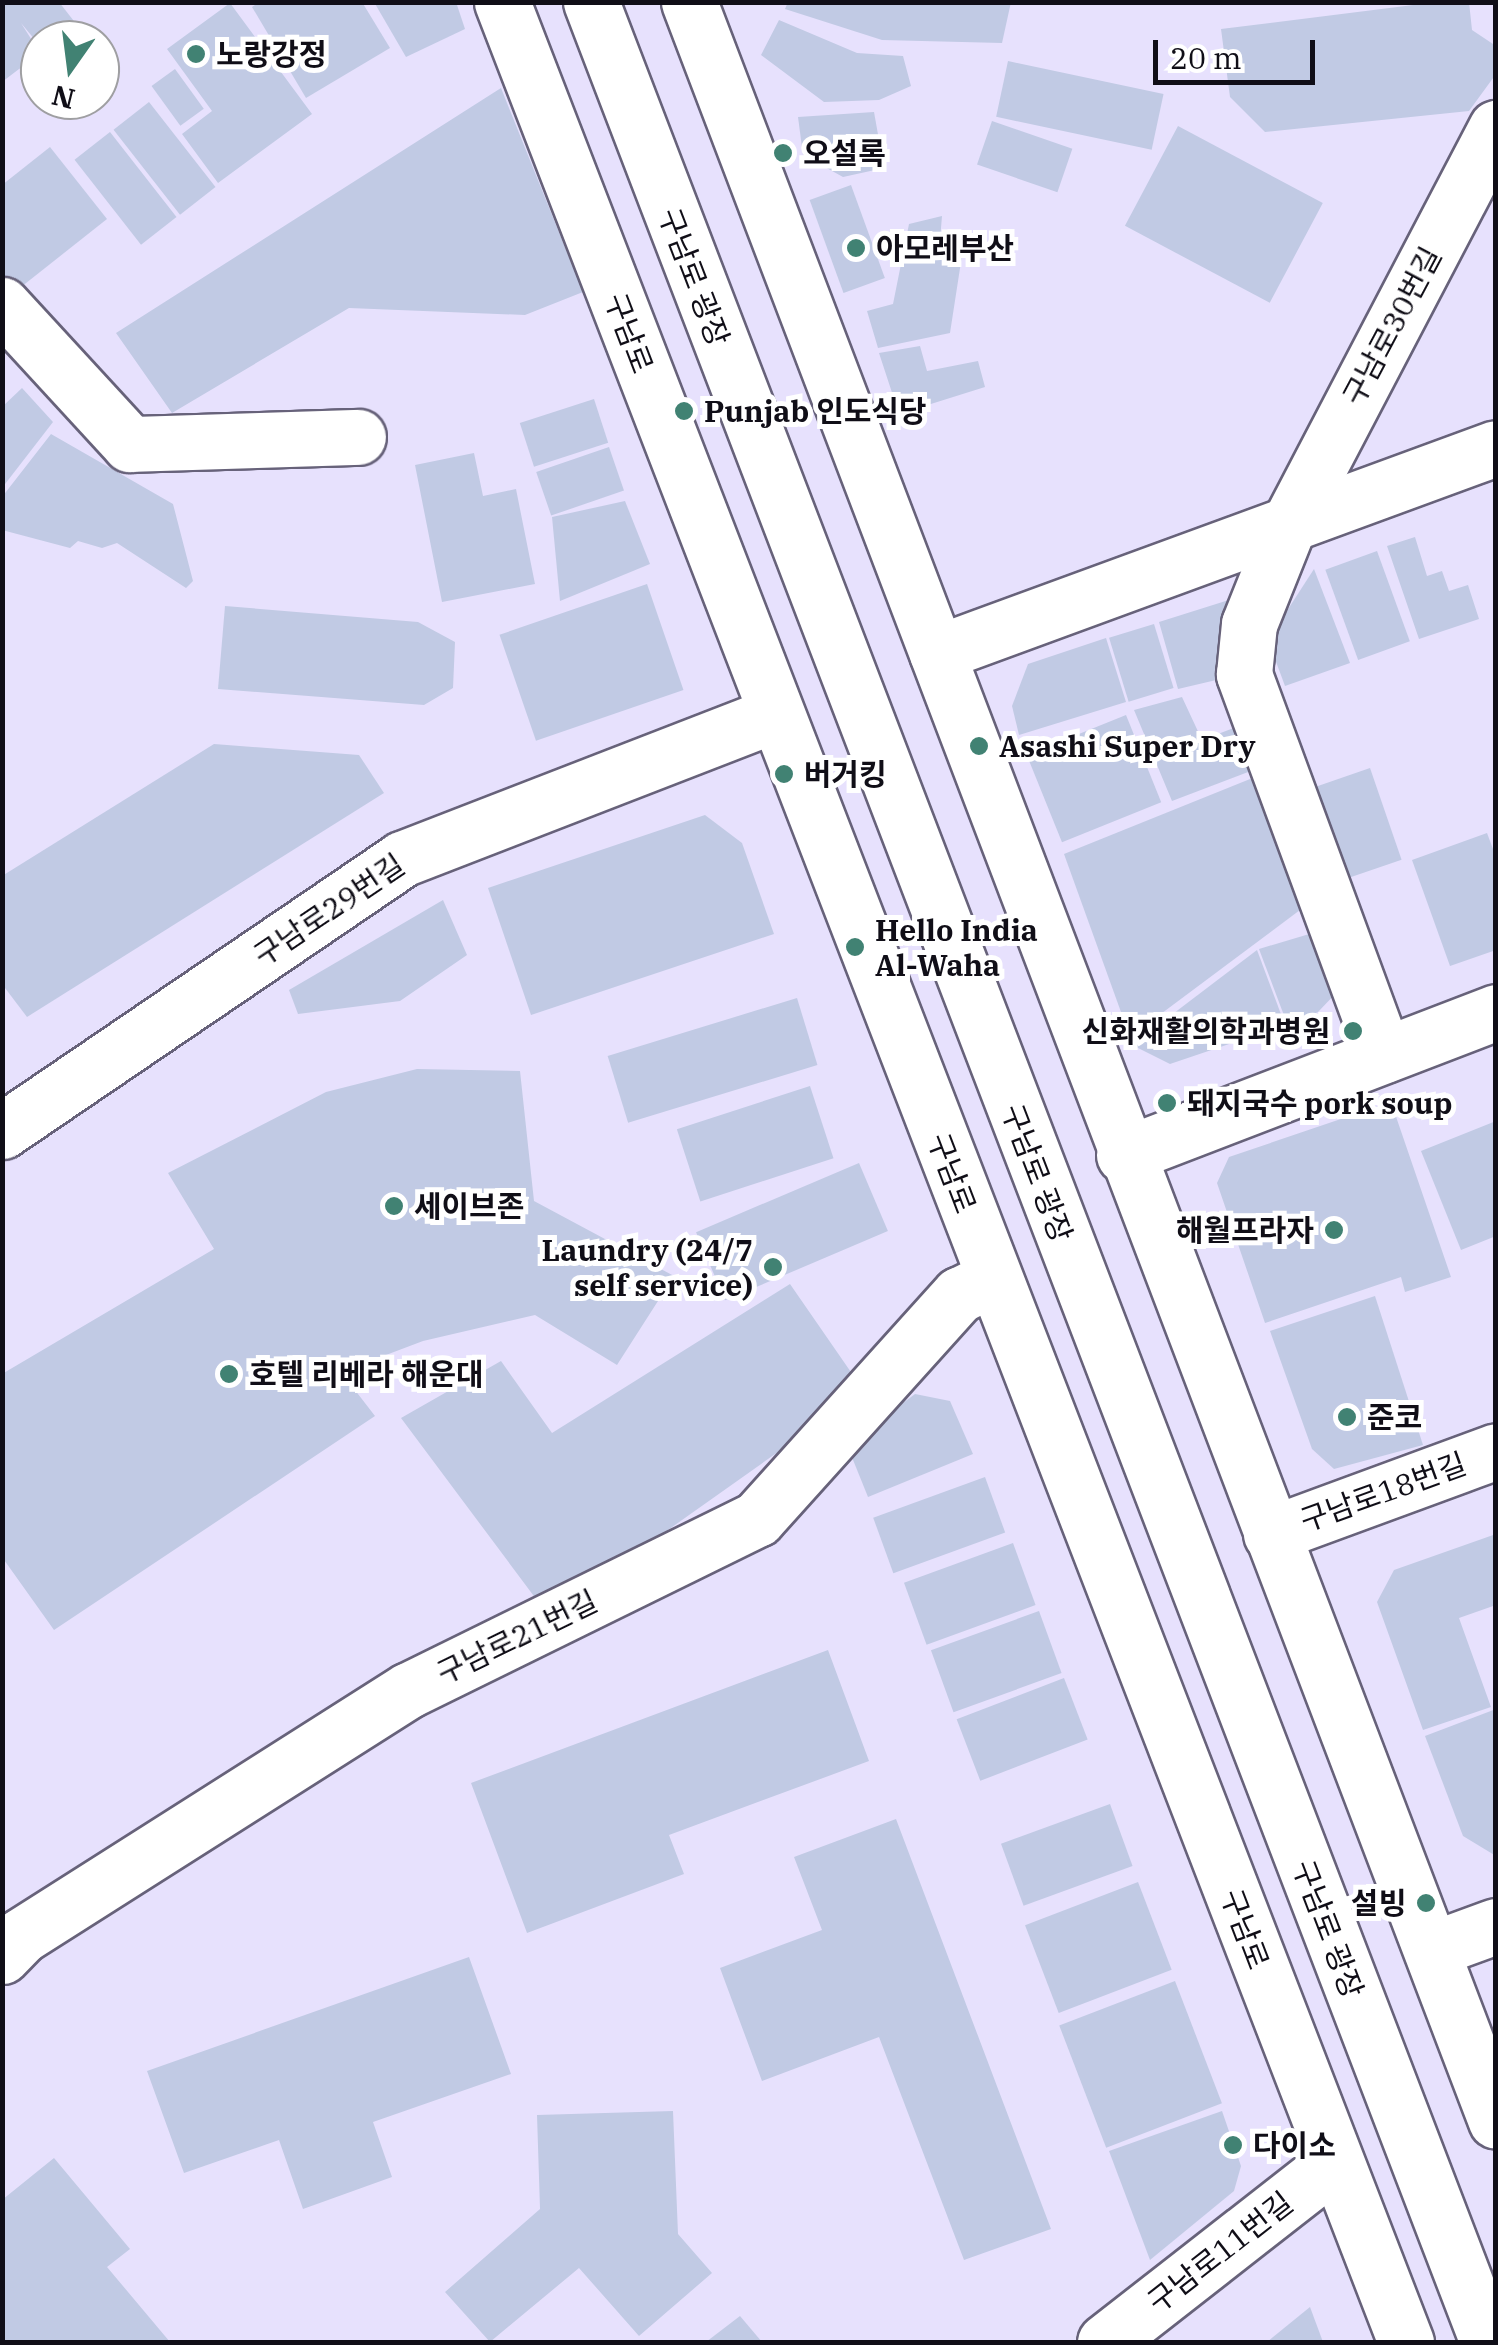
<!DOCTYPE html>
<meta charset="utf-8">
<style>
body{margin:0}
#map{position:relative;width:1498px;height:2345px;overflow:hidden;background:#e7e1fd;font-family:"IBM Plex Serif","Noto Sans KR",serif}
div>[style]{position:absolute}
.building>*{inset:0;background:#c1cae4;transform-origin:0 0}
.roads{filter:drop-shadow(2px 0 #67627a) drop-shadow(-2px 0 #67627a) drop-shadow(0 2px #67627a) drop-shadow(0 -2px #67627a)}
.minor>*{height:55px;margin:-27.5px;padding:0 27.5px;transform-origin:27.5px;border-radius:27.5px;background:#fff}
.dots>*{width:28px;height:28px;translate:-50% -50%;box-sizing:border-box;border:5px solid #fff;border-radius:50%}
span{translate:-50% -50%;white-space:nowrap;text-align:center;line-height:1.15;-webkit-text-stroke:10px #fff;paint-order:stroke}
.poi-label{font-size:30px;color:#100e17;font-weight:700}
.left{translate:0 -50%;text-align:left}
.right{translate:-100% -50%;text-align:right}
.street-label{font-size:30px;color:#100e17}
.frame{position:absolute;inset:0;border:5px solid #100e17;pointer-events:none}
.north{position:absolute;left:20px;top:20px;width:100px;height:100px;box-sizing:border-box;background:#fff;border:2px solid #9f9fa2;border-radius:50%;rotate:194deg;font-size:28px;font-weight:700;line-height:40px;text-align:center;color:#100e17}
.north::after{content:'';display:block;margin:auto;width:35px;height:45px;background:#418273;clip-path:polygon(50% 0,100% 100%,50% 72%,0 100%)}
.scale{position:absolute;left:1153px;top:40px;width:162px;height:45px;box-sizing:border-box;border:5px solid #100e17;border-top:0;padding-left:12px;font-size:30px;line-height:35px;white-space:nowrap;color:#100e17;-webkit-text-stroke:8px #fff;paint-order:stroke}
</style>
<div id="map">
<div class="building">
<div style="clip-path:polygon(2px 2px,59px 2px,84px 34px,40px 40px,40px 46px,21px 23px,40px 53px,2px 82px)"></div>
<div style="clip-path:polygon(259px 2px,362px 2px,390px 48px,306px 98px,252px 7px)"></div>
<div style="clip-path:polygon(374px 2px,456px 2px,465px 29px,406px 57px)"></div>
<div style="clip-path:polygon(788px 2px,1011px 2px,1002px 43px,882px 40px,785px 9px)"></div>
<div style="clip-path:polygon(1437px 2px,1469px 2px,1472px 30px,1496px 46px,1496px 74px,1469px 111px,1265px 132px,1230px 97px,1221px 29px)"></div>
<div style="clip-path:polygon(230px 3px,312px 114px,218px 183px,182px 134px,212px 111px,167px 49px)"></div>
<div style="clip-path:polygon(779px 20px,857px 53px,903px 56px,911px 86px,879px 100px,824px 102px,761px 55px)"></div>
<div style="left:1008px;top:61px;width:159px;height:57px;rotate:12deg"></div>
<div style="left:175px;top:69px;width:49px;height:29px;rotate:54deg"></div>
<div style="clip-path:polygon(501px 88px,583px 292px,525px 315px,349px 308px,172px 413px,116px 333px)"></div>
<div style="left:149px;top:102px;width:108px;height:45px;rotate:52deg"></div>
<div style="clip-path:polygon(874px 112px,884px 168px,843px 177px,803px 155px,798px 117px)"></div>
<div style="left:992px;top:121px;width:85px;height:46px;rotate:19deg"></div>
<div style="left:1178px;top:126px;width:164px;height:113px;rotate:28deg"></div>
<div style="left:110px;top:132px;width:108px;height:45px;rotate:52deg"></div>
<div style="clip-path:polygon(50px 147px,107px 219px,16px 291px,2px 275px,2px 185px)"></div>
<div style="left:851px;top:185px;width:99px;height:44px;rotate:70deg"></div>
<div style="clip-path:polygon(942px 216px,940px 240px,965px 236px,950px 333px,878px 348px,867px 311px,893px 304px,909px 224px)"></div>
<div style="clip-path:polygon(920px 346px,927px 371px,978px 361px,985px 387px,899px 414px,879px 353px)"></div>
<div style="clip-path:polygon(22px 388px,53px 422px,2px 488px,2px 407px)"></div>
<div style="left:594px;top:399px;width:46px;height:78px;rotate:72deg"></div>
<div style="clip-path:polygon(51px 434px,173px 504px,193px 581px,186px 588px,117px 543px,102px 548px,78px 541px,70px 548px,2px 530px,2px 497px)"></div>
<div style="left:609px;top:447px;width:46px;height:77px;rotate:71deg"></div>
<div style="clip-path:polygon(474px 453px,483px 496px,516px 489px,535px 584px,442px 602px,415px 465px)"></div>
<div style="clip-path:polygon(625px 501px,650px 564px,560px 601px,552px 517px)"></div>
<div style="clip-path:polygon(1415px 537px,1427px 576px,1442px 571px,1449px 591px,1468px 585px,1479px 619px,1419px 639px,1387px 546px)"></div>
<div style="left:1377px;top:551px;width:96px;height:55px;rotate:70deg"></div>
<div style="clip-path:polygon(1314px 569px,1350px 663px,1285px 686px,1268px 640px)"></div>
<div style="left:647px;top:584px;width:112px;height:156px;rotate:71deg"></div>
<div style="clip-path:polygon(1232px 599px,1238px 624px,1219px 642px,1229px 677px,1178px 689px,1159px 622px)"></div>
<div style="clip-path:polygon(225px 606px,418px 622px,455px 642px,453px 688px,424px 705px,218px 689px)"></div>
<div style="left:1154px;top:624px;width:67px;height:47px;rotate:73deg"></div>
<div style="clip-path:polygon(1106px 638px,1126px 702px,1019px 735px,1012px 706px,1028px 664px)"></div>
<div style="clip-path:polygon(1182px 697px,1202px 740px,1239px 726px,1256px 769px,1172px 801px,1134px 710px)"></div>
<div style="left:1126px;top:715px;width:94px;height:107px;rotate:68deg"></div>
<div style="clip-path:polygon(214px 744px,359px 755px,384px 793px,27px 1017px,2px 984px,2px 876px)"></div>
<div style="left:1370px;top:768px;width:97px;height:68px;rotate:71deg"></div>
<div style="clip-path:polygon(1260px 775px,1308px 904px,1130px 1037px,1064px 854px)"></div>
<div style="clip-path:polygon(705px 815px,742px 843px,774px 934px,531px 1015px,488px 888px)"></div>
<div style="clip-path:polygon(1487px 833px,1496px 857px,1496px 950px,1450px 966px,1412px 860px)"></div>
<div style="clip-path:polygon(443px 900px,467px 955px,400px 1001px,298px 1014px,289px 990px)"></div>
<div style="clip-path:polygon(1316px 932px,1338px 991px,1318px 1012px,1288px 1026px,1259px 949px)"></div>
<div style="clip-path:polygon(1257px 950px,1285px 1025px,1170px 1064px,1132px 1045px)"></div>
<div style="left:797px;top:998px;width:70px;height:198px;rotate:73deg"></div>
<div style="clip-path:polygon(417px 1069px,520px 1071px,534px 1201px,674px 1276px,617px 1365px,535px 1315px,423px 1341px,341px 1372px,375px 1416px,54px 1630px,2px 1557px,2px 1374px,214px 1249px,168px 1173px,326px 1092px)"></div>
<div style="left:810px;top:1086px;width:76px;height:140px;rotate:72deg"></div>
<div style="clip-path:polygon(1391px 1102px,1451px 1277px,1405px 1292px,1401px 1277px,1265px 1323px,1217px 1183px,1229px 1157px)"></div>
<div style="clip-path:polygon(1496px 1121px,1496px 1236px,1461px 1250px,1421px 1151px)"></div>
<div style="left:859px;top:1163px;width:74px;height:177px;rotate:67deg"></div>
<div style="clip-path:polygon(790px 1284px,864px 1391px,548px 1615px,401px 1418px,501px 1361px,552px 1433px)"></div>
<div style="clip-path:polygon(1375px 1296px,1423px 1445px,1334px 1469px,1312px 1449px,1270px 1331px)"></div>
<div style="clip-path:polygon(915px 1394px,950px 1401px,973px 1454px,868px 1497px,847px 1445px)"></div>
<div style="left:985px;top:1477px;width:59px;height:119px;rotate:70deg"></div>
<div style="clip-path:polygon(1496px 1534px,1496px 1605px,1459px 1618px,1491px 1707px,1423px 1730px,1377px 1602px,1394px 1570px)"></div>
<div style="left:1013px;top:1543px;width:66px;height:116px;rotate:70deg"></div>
<div style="left:1039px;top:1611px;width:66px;height:115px;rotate:70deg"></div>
<div style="clip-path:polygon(828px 1650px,869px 1761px,669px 1835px,684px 1874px,527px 1933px,471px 1783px)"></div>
<div style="left:1064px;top:1678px;width:66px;height:115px;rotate:69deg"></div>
<div style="clip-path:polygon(1496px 1709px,1496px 1856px,1463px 1836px,1425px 1736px)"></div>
<div style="left:1110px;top:1804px;width:66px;height:116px;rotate:70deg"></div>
<div style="clip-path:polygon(896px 1819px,1051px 2229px,964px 2260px,879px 2037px,762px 2081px,720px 1968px,822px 1930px,794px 1857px)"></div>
<div style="left:1138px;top:1882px;width:94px;height:121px;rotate:69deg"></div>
<div style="clip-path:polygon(469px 1957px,511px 2074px,373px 2122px,392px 2177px,303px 2209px,279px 2140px,184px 2173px,147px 2071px)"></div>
<div style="left:1175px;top:1981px;width:131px;height:124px;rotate:69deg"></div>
<div style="clip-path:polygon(673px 2111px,678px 2234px,712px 2273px,639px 2336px,579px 2268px,490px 2342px,445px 2292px,540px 2209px,537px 2115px)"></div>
<div style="clip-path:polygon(1222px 2111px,1241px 2166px,1234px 2191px,1150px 2260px,1109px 2151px)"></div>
<div style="clip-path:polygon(54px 2158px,130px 2249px,107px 2267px,170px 2342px,2px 2342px,2px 2200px)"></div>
<div style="clip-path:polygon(1310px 2307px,1323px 2342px,1267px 2342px)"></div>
<div style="clip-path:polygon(740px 2316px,762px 2342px,706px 2342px)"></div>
</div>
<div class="roads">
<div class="minor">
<div style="left:502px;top:2px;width:2509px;rotate:68.88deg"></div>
<div style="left:591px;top:2px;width:2506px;rotate:69.03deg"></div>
<div style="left:689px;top:2px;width:2267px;rotate:69.15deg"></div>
<div style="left:2px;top:305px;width:189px;rotate:47.4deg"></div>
<div style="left:130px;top:444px;width:228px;rotate:-1.8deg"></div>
<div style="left:937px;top:653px;width:595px;rotate:-20.14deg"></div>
<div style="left:1384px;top:1055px;width:406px;rotate:-110.2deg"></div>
<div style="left:1244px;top:674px;width:50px;rotate:-84.3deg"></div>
<div style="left:1249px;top:624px;width:108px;rotate:-68.2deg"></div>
<div style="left:1289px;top:524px;width:447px;rotate:-62.4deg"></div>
<div style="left:2px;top:1131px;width:484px;rotate:-34.2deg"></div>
<div style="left:402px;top:859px;width:401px;rotate:-21.2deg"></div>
<div style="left:1124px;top:1155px;width:399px;rotate:-21deg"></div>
<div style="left:1271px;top:1534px;width:240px;rotate:-20.2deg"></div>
<div style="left:1433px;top:1949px;width:67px;rotate:-20.1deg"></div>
<div style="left:2px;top:1956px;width:28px;rotate:-46deg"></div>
<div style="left:21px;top:1936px;width:459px;rotate:-32.4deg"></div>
<div style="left:409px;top:1690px;width:388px;rotate:-26.2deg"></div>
<div style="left:757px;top:1519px;width:302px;rotate:-48deg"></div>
<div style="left:959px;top:1295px;width:37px;rotate:-26deg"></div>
<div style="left:1105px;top:2342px;width:292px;rotate:-38deg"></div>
</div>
</div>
<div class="dots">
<div style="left:196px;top:54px;background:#418273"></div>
<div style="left:783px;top:153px;background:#418273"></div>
<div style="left:856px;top:248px;background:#418273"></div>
<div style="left:684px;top:411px;background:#418273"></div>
<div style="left:979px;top:746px;background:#418273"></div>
<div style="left:784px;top:774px;background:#418273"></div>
<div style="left:855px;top:947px;background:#418273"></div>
<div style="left:1353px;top:1031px;background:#418273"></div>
<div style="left:1167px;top:1103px;background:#418273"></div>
<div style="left:394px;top:1206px;background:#418273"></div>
<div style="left:1334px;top:1230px;background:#418273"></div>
<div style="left:773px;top:1267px;background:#418273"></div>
<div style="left:229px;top:1374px;background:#418273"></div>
<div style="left:1347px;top:1417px;background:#418273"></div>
<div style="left:1426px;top:1903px;background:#418273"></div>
<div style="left:1233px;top:2145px;background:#418273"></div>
</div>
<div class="poi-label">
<span class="left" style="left:216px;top:54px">노랑강정</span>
<span class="left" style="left:803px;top:153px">오설록</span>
<span class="left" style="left:876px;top:248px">아모레부산</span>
<span class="left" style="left:704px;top:411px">Punjab 인도식당</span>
<span class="left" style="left:999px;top:746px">Asashi Super Dry</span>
<span class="left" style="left:804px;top:774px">버거킹</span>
<span class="left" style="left:875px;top:947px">Hello India<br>Al-Waha</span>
<span class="right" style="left:1330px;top:1031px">신화재활의학과병원</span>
<span class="left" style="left:1187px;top:1103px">돼지국수 pork soup</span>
<span class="left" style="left:414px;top:1206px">세이브존</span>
<span class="right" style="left:1314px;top:1230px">해월프라자</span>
<span class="right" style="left:753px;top:1267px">Laundry (24/7<br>self service)</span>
<span class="left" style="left:249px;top:1374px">호텔 리베라 해운대</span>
<span class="left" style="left:1367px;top:1417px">준코</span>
<span class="right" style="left:1406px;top:1903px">설빙</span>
<span class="left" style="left:1253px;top:2145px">다이소</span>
</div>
<div class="street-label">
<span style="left:694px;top:277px;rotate:69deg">구남로 광장</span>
<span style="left:1392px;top:326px;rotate:-62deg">구남로30번길</span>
<span style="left:629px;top:333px;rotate:69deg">구남로</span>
<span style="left:329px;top:910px;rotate:-34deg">구남로29번길</span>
<span style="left:952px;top:1173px;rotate:69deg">구남로</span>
<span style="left:1037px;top:1173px;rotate:69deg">구남로 광장</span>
<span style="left:1383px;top:1492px;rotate:-20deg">구남로18번길</span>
<span style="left:517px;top:1637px;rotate:-26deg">구남로21번길</span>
<span style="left:1245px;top:1929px;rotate:69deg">구남로</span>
<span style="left:1328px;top:1929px;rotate:69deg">구남로 광장</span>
<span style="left:1220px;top:2252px;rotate:-38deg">구남로11번길</span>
</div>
<div class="frame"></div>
<div class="north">N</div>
<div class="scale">20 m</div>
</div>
